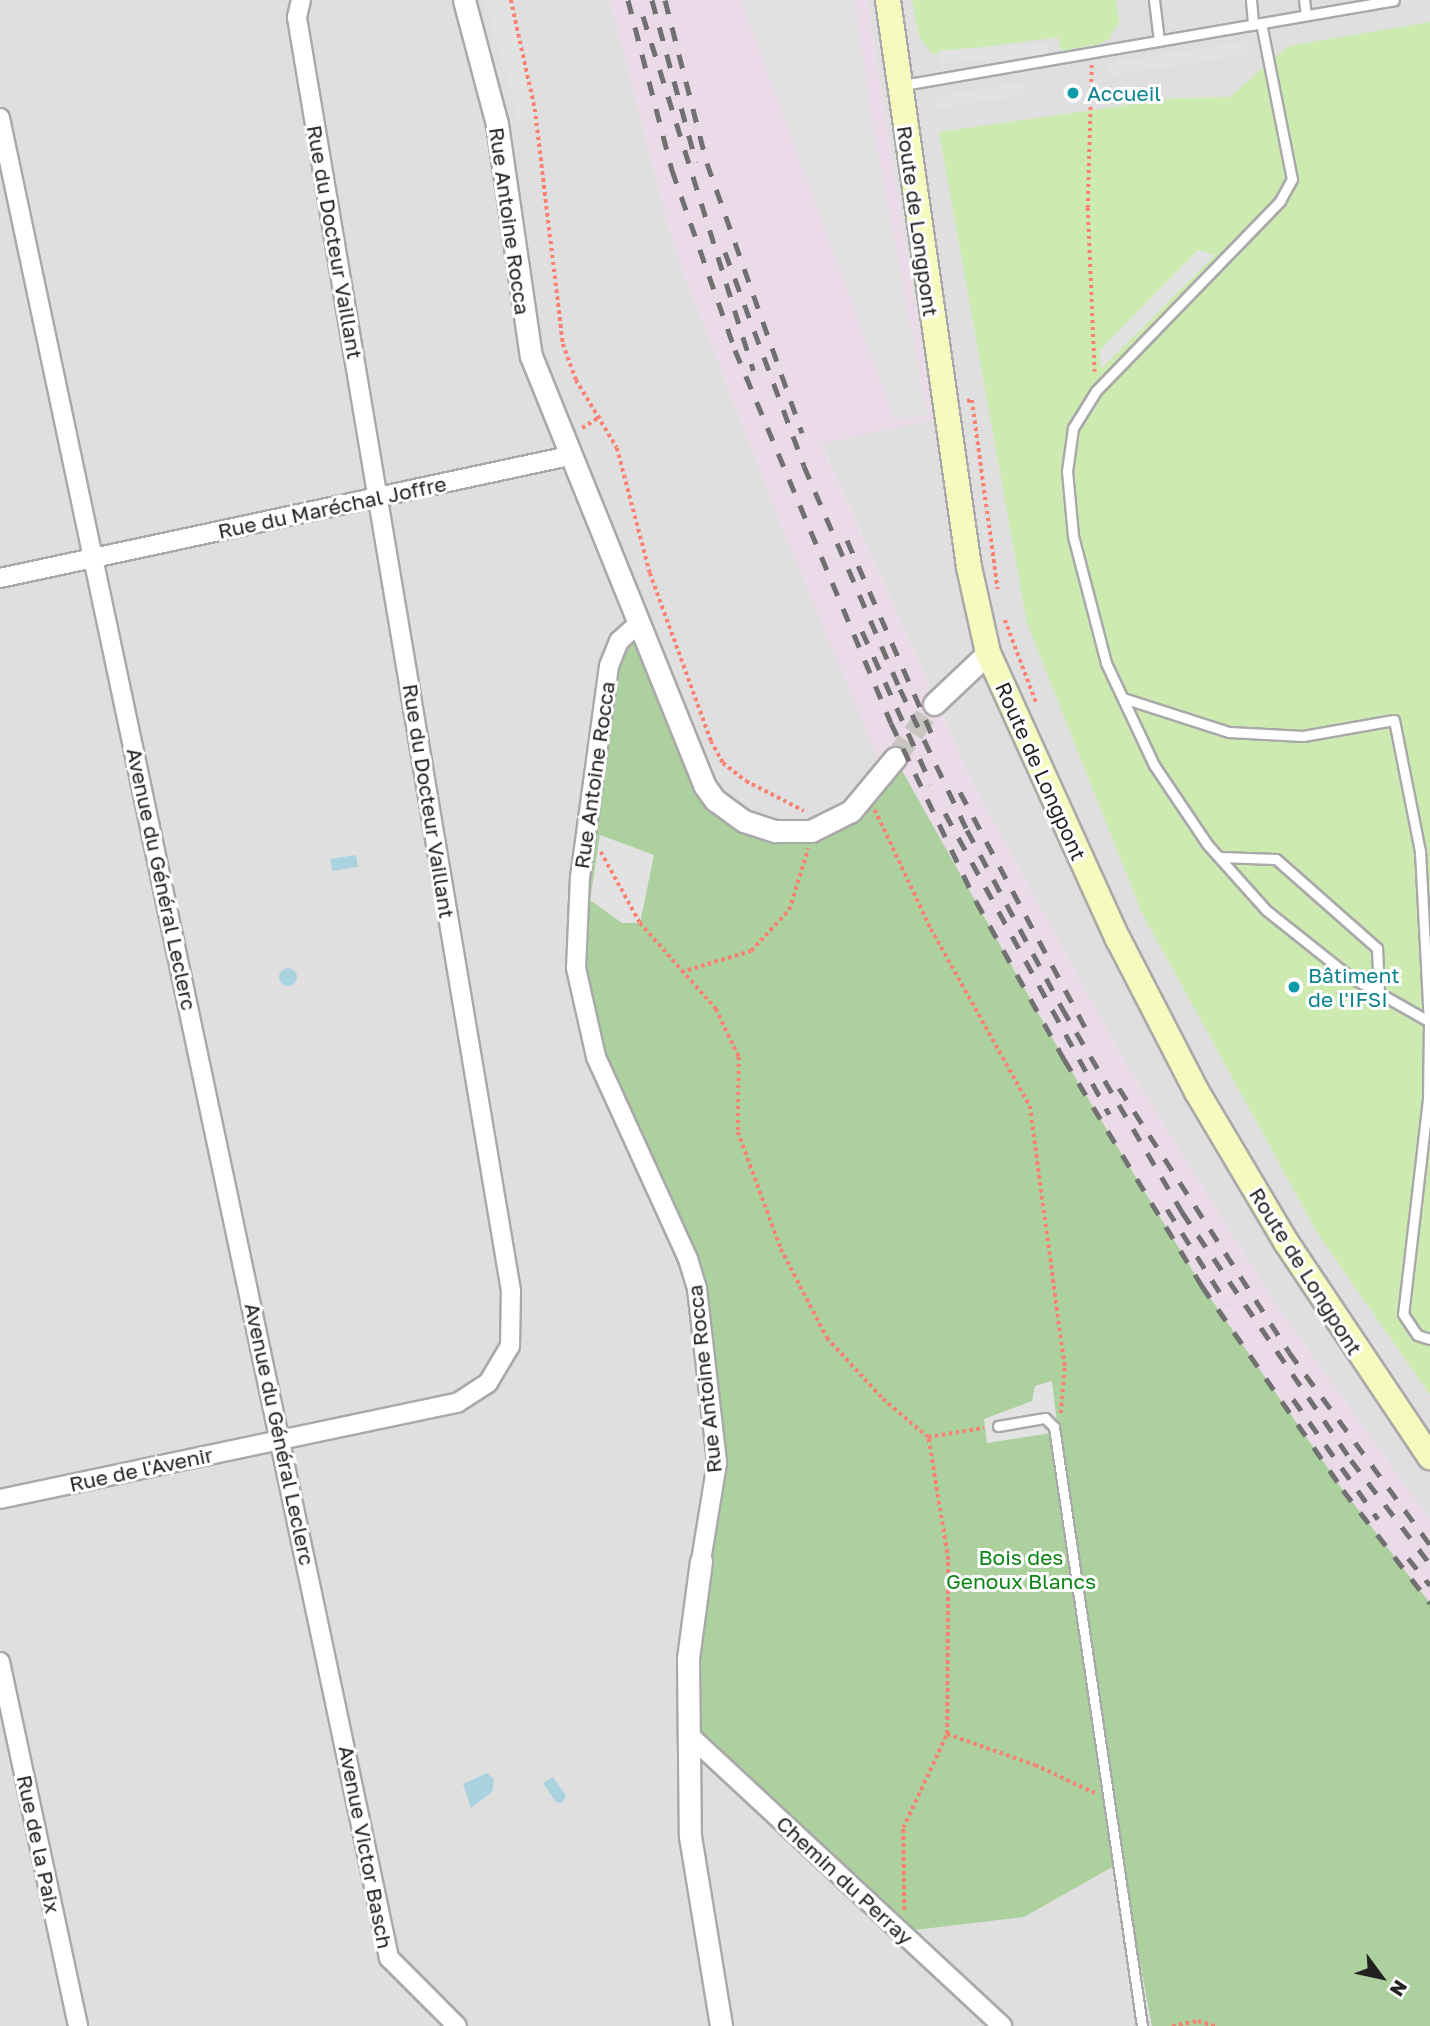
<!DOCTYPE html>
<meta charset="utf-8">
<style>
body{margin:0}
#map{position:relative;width:1430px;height:2026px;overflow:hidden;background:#f2efe9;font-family:"Golos Text",sans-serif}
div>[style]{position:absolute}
.residential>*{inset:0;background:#e0dfdf}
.industrial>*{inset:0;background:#ebdbe8}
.grass>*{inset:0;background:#cdebb0}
.forest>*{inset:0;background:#add19e}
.parking>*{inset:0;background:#e2e2e2;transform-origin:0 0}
.water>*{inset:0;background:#aad3df;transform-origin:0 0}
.round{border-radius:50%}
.tertiary-tunnel>*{height:21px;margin-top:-10.5px;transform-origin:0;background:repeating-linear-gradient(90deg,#c8c6c1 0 21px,transparent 0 31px)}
.path>*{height:3.5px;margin-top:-1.75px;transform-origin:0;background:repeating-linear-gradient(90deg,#fa8072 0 3.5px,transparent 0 7px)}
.roads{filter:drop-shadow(2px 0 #a9a9a9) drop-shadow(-2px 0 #a9a9a9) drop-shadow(0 2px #a9a9a9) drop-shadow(0 -2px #a9a9a9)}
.service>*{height:9px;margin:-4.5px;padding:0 4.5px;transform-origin:4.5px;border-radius:4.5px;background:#fff}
.minor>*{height:18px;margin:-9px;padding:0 9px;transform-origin:9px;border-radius:9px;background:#fff}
.tertiary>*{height:21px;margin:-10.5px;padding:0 10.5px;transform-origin:10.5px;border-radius:10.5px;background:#fff}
.secondary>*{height:24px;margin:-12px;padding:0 12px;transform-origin:12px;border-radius:12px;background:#f7fabf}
.rail>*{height:5px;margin-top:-2.5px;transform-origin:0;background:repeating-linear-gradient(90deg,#707070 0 14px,transparent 0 28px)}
.dots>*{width:19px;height:19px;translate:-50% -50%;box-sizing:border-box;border:4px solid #fff;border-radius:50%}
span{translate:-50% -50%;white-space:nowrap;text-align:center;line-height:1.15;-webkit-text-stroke:6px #fff;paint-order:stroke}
.culture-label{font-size:21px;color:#0d838f}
.left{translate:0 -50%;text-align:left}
.street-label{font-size:21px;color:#222}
.park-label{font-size:21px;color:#0c8416}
.north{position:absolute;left:1346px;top:1942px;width:70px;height:70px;-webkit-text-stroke:5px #fff;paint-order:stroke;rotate:123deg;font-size:19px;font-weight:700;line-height:28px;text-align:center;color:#222}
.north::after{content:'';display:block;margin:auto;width:24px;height:32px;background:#222;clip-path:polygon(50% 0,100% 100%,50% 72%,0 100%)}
</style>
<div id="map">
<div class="residential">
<div style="clip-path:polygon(0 0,610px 0,675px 250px,782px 527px,1077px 1162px,1430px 2026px,0 2026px)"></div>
<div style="clip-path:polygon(867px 0,1430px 0,1430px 1520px,1276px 1305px,1123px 1059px,973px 784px,821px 443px,933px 420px)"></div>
</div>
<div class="industrial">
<div style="clip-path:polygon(610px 0,867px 0,933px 420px,821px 444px,973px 784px,1123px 1059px,1276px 1305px,1430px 1520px,1430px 1641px,1077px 1162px,874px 749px,782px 527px,675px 250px)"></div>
</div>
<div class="grass">
<div style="clip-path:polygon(912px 0,1116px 0,1119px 23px,1109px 39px,1099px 44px,1061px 51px,1059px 37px,932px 54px,919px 36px)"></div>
<div style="clip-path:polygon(1430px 22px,1430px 1395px,1318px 1234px,1142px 913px,1027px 623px,939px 132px,1177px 98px,1230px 97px,1288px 46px)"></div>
</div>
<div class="forest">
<div style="clip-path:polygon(638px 624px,696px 766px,744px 821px,823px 827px,895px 758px,1064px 1059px,1202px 1286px,1343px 1490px,1430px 1603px,1430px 2026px,1152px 2026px,1121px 1862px,1024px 1917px,914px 1930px,702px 1733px,701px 1654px,713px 1558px,717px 1463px,697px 1289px,608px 1081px,576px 968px,609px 666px)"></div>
</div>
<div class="parking">
<div style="clip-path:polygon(485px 0,511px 0,536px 119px,519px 123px)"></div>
<div style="clip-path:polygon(741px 0,855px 0,872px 121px,928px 416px,894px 418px)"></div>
<div style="left:1248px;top:41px;width:13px;height:144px;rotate:81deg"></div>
<div style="left:1047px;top:43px;width:13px;height:109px;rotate:86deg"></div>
<div style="left:1023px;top:82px;width:13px;height:89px;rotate:81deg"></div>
<div style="clip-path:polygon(1198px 250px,1215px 255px,1101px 369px,1099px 351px)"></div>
<div style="clip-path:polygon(600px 835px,654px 855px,640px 923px,622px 923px,590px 900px)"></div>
<div style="clip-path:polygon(1052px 1381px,1058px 1432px,987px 1443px,984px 1419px,1032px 1401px,1035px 1386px)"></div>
</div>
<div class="water">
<div style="left:356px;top:855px;width:12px;height:26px;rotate:81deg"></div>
<div class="round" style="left:279px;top:968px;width:18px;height:18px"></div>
<div style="clip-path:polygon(487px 1773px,494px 1779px,492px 1792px,471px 1808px,463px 1784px)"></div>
<div style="clip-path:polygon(553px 1777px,566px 1796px,562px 1803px,556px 1802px,543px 1783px)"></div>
</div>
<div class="tertiary-tunnel">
<div style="left:895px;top:758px;width:67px;rotate:-54.2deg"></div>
</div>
<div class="path">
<div style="left:511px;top:0;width:112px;rotate:77.6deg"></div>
<div style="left:535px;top:109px;width:237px;rotate:83.2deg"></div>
<div style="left:563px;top:344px;width:38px;rotate:70deg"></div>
<div style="left:576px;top:380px;width:79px;rotate:58.9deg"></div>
<div style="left:617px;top:448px;width:129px;rotate:75.2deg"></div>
<div style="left:650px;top:573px;width:179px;rotate:70deg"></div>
<div style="left:711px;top:741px;width:25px;rotate:61deg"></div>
<div style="left:723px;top:763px;width:29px;rotate:38deg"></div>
<div style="left:746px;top:781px;width:65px;rotate:27.3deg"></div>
<div style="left:1092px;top:65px;width:143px;rotate:91.6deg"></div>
<div style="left:1088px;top:208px;width:164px;rotate:87.6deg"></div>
<div style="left:967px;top:401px;width:5px;rotate:-11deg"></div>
<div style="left:972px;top:400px;width:191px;rotate:82.2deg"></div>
<div style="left:582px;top:428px;width:22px;rotate:-32deg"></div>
<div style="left:1005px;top:620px;width:88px;rotate:69.3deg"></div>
<div style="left:875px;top:810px;width:132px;rotate:64.8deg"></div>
<div style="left:931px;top:929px;width:203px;rotate:60.8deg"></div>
<div style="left:1030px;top:1106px;width:264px;rotate:82.4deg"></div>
<div style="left:1065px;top:1368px;width:47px;rotate:94.9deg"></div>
<div style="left:601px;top:852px;width:81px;rotate:61.2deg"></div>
<div style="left:640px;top:923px;width:115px;rotate:48.5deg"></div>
<div style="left:716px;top:1009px;width:53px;rotate:64.4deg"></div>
<div style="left:739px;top:1057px;width:75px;rotate:90.8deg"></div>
<div style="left:738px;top:1132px;width:125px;rotate:69.8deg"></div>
<div style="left:781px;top:1249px;width:100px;rotate:62.7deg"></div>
<div style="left:827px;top:1338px;width:83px;rotate:47.4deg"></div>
<div style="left:883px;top:1399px;width:59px;rotate:40.2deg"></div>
<div style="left:928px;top:1437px;width:57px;rotate:-9.1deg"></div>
<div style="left:681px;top:972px;width:73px;rotate:-16.7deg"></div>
<div style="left:751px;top:951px;width:56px;rotate:-47.2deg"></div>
<div style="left:789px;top:910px;width:64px;rotate:-72.7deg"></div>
<div style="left:947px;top:1734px;width:93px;rotate:19.4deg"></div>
<div style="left:1035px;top:1765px;width:66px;rotate:25deg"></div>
<div style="left:904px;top:1910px;width:82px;rotate:-90.7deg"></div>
<div style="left:903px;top:1828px;width:104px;rotate:-64.9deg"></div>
<div style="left:947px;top:1734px;width:174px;rotate:-89.7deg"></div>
<div style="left:948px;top:1560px;width:125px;rotate:-99.2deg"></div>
<div style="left:1172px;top:2026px;width:26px;rotate:-11deg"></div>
<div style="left:1198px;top:2021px;width:18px;rotate:16deg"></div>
</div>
<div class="roads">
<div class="service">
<div style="left:1154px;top:0;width:41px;rotate:83deg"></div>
<div style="left:1251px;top:0;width:25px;rotate:85deg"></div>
<div style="left:1304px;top:0;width:15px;rotate:82deg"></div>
<div style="left:1261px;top:23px;width:159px;rotate:78.8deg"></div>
<div style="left:1292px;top:179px;width:25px;rotate:119deg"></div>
<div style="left:1280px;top:201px;width:264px;rotate:134.1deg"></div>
<div style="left:1096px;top:391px;width:44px;rotate:121.9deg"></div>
<div style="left:1073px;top:428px;width:43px;rotate:97.9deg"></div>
<div style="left:1067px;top:471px;width:65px;rotate:84.7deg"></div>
<div style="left:1073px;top:536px;width:131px;rotate:75.4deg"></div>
<div style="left:1106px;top:663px;width:113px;rotate:64.8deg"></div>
<div style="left:1154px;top:765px;width:95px;rotate:56.1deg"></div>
<div style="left:1207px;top:844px;width:89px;rotate:48.2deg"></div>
<div style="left:1266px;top:910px;width:106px;rotate:38.5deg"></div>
<div style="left:1349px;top:976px;width:93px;rotate:29.6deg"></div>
<div style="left:903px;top:85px;width:498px;rotate:-9.8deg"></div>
<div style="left:1123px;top:698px;width:111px;rotate:17.8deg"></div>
<div style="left:1229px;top:732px;width:74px;rotate:3.1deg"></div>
<div style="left:1303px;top:736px;width:92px;rotate:-10deg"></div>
<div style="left:1394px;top:720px;width:134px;rotate:78.8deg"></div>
<div style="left:1420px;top:851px;width:171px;rotate:87deg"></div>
<div style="left:1429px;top:1022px;width:77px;rotate:90.7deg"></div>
<div style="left:1428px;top:1099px;width:216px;rotate:96.6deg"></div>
<div style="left:1403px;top:1314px;width:25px;rotate:56deg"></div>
<div style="left:1417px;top:1335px;width:14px;rotate:17deg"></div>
<div style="left:1219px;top:857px;width:57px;rotate:2deg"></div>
<div style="left:1276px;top:859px;width:135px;rotate:41.4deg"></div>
<div style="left:1377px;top:948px;width:45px;rotate:87.5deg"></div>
<div style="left:998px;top:1426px;width:48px;rotate:-9.7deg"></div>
<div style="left:1045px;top:1418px;width:13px;rotate:45deg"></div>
<div style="left:1054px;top:1427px;width:605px;rotate:81.64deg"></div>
</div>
<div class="minor">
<div style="left:0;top:118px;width:1881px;rotate:78.06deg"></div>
<div style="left:389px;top:1958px;width:96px;rotate:45deg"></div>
<div style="left:0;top:578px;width:582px;rotate:-12.1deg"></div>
<div style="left:638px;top:624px;width:25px;rotate:138deg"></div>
<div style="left:619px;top:641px;width:27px;rotate:112deg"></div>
<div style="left:609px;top:666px;width:213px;rotate:97.8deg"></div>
<div style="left:580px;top:877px;width:91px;rotate:92.5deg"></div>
<div style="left:576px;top:968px;width:91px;rotate:77.3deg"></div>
<div style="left:596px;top:1057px;width:222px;rotate:65.5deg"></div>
<div style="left:688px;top:1259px;width:31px;rotate:73deg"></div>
<div style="left:697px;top:1289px;width:175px;rotate:83.4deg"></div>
<div style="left:717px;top:1463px;width:99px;rotate:99.3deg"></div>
<div style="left:0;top:1499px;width:467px;rotate:-11.9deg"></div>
<div style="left:457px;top:1403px;width:37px;rotate:-33deg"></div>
<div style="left:488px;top:1383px;width:43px;rotate:-59.3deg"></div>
<div style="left:510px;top:1346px;width:55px;rotate:-89deg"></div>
<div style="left:511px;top:1291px;width:1292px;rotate:-99.54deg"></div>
<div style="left:297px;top:17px;width:17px;rotate:-77deg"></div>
<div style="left:0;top:1662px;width:372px;rotate:77.9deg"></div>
<div style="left:688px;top:1734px;width:429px;rotate:42.9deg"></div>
</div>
<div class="tertiary">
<div style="left:464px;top:0;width:128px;rotate:75.1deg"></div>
<div style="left:497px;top:124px;width:234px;rotate:81.7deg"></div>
<div style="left:531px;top:356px;width:463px;rotate:68deg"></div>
<div style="left:704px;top:785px;width:19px;rotate:54deg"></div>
<div style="left:715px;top:800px;width:36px;rotate:36deg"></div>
<div style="left:744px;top:821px;width:33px;rotate:18deg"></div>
<div style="left:775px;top:831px;width:36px"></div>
<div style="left:811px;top:831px;width:45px;rotate:-26.6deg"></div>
<div style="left:851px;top:811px;width:69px;rotate:-50.3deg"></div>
<div style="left:934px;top:704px;width:74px;rotate:-43.4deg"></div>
<div style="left:701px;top:1561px;width:98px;rotate:97.6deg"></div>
<div style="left:688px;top:1658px;width:178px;rotate:89.4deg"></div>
<div style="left:690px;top:1836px;width:193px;rotate:80.7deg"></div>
</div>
<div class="secondary">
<div style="left:888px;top:0;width:573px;rotate:81.87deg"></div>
<div style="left:969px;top:567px;width:88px;rotate:77.5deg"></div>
<div style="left:988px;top:653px;width:314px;rotate:65.6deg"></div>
<div style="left:1118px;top:939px;width:172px;rotate:62.7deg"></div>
<div style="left:1197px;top:1092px;width:174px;rotate:59.3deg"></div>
<div style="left:1286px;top:1242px;width:259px;rotate:56.2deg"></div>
</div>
</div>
<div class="rail">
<div style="left:628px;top:0;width:176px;rotate:75.5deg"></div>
<div style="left:672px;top:170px;width:191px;rotate:70.7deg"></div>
<div style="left:735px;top:350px;width:404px;rotate:67.3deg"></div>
<div style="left:891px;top:723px;width:197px;rotate:64.5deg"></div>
<div style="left:976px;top:901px;width:181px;rotate:60.9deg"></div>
<div style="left:1064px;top:1059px;width:266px;rotate:58.7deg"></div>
<div style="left:1202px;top:1286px;width:248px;rotate:55.3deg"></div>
<div style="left:1343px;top:1490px;width:143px;rotate:52.4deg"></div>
<div style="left:652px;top:0;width:168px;rotate:74.8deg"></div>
<div style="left:665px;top:0;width:168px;rotate:75.6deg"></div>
<div style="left:707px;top:163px;width:286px;rotate:70.6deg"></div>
<div style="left:643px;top:16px;width:371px;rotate:72.7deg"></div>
<div style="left:725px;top:252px;width:228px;rotate:69.7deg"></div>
<div style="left:804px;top:466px;width:243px;rotate:66.7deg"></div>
<div style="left:900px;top:689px;width:156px;rotate:64.6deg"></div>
<div style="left:967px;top:830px;width:202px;rotate:61.9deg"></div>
<div style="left:1062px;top:1008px;width:237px;rotate:59.5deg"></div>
<div style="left:1182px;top:1212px;width:300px;rotate:55.7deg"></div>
<div style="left:1351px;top:1460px;width:131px;rotate:52.8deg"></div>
<div style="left:847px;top:540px;width:213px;rotate:66.4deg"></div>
<div style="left:862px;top:631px;width:168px;rotate:65.7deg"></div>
<div style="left:960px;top:792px;width:266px;rotate:62deg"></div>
<div style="left:945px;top:813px;width:343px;rotate:61.4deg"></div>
<div style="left:1119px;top:1088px;width:314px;rotate:57.2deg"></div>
<div style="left:1289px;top:1352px;width:239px;rotate:53.8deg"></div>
<div style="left:1167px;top:1209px;width:112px;rotate:57.7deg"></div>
<div style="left:1293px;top:1399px;width:147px;rotate:54.7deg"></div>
<div style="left:1408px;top:1558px;width:35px;rotate:51deg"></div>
</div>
<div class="dots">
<div style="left:1073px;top:93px;background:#0f9aa8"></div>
<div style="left:1294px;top:987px;background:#0f9aa8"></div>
</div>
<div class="culture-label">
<span class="left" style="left:1087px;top:93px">Accueil</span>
<span class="left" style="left:1308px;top:987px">Bâtiment<br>de l'IFSI</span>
</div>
<div class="street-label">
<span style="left:510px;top:221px;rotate:82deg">Rue Antoine Rocca</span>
<span style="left:918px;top:221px;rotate:82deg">Route de Longpont</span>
<span style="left:335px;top:242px;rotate:80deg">Rue du Docteur Vaillant</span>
<span style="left:332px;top:507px;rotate:-12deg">Rue du Maréchal Joffre</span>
<span style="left:1041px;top:771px;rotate:66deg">Route de Longpont</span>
<span style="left:594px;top:775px;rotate:-82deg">Rue Antoine Rocca</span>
<span style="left:429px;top:801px;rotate:81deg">Rue du Docteur Vaillant</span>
<span style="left:162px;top:879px;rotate:78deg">Avenue du Général Leclerc</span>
<span style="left:1306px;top:1271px;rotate:58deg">Route de Longpont</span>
<span style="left:704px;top:1379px;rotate:-96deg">Rue Antoine Rocca</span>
<span style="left:280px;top:1434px;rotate:78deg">Avenue du Général Leclerc</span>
<span style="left:141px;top:1469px;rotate:-12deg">Rue de l'Avenir</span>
<span style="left:39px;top:1844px;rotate:78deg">Rue de la Paix</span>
<span style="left:366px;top:1847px;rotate:79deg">Avenue Victor Basch</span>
<span style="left:845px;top:1880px;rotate:43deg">Chemin du Perray</span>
</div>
<div class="park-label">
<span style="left:1021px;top:1569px">Bois des<br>Genoux Blancs</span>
</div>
<div class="north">N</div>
</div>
